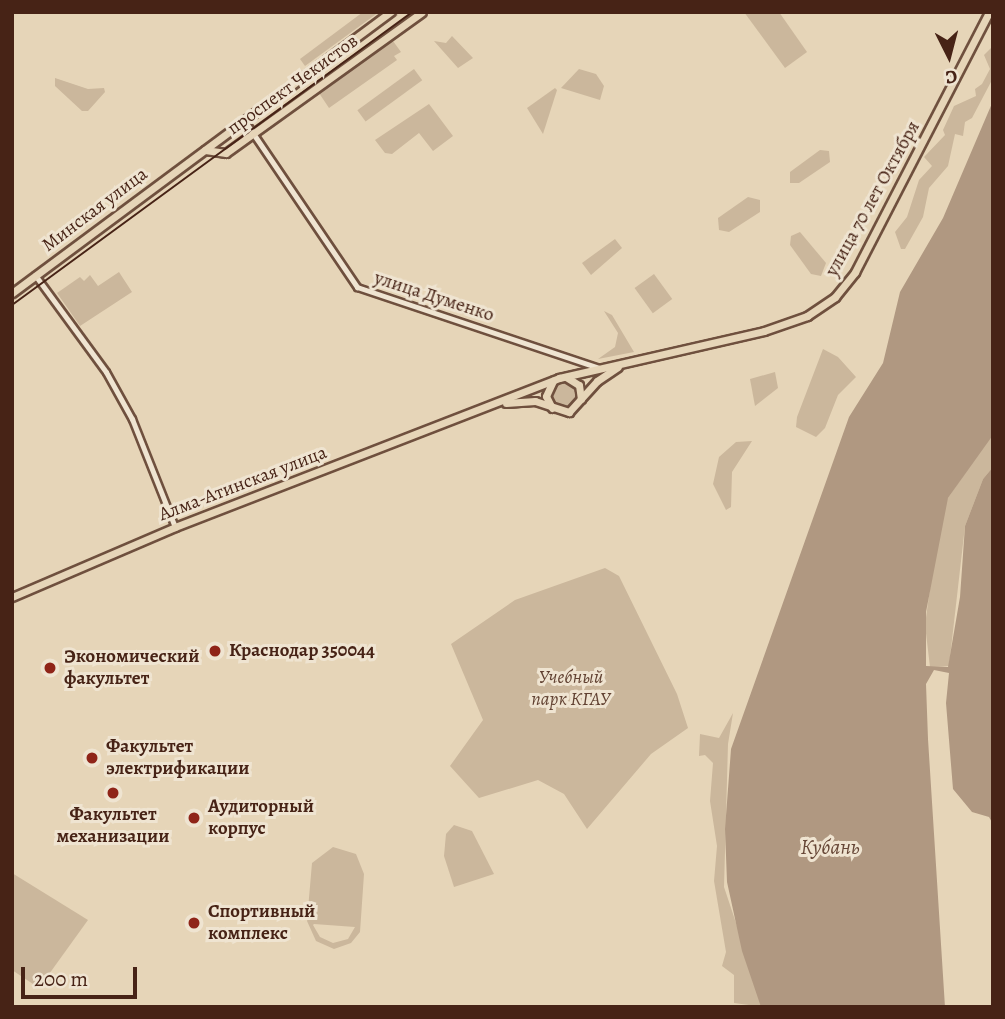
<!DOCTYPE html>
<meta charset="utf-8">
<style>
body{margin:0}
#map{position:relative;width:1005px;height:1019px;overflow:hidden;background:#e6d5b8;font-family:Alegreya,serif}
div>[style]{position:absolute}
.green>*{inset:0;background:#cbb79c;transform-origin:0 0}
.round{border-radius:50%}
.water>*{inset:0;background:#b09881}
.roads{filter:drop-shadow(2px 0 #6f503e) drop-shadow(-2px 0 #6f503e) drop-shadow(0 2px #6f503e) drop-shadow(0 -2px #6f503e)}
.minor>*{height:5px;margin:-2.5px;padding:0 2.5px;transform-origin:2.5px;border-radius:2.5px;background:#efe4d1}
.major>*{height:7px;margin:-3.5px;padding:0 3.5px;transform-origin:3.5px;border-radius:3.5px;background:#e6d5b8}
.tram>*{height:2px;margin:-1px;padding:0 1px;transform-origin:1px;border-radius:1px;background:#472316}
.dots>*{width:19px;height:19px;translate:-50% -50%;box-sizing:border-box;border:4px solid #efe4d1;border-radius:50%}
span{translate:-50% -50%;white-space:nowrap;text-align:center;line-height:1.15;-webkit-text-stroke:6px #efe4d1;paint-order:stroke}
.street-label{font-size:19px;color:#472316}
.poi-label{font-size:19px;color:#472316;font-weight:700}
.left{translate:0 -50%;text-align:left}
.park-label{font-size:19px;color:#614131;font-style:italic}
.water-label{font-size:21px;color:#664636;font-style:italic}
.frame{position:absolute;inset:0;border:14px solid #472316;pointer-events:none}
.north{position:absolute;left:914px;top:21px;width:70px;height:70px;-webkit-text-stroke:5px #efe4d1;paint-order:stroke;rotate:174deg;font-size:19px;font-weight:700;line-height:28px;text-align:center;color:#472316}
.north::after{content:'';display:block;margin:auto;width:24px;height:32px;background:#472316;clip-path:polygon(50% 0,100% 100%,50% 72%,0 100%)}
.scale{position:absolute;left:21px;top:967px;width:116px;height:32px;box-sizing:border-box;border:4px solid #472316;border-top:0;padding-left:9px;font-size:21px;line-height:24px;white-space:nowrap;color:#472316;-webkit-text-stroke:5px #efe4d1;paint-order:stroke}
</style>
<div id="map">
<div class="green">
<div style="clip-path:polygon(363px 12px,379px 12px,305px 66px,300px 59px)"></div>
<div style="clip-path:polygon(744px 12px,779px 12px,807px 52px,785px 68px)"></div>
<div style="clip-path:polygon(993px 30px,992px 80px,972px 118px,965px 122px,963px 136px,955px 134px,948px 166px,929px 188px,923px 217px,905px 249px,901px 249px,895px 232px,907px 217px,919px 180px,932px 166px,924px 157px,945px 135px,943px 130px,954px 106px,976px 96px,975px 89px,982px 84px,990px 69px,984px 55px,992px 47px)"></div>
<div style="clip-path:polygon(452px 36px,473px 58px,458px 68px,434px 41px,446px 43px)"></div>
<div style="clip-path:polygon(393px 41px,401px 52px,394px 56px,397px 60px,329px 108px,319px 93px)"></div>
<div style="left:414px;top:69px;width:14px;height:70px;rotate:54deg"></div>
<div style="clip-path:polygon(579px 69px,596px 74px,604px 86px,600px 100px,561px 88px)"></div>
<div style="clip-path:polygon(55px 78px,88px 89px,104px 88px,105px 92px,88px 111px,82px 111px,55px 86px)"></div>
<div style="clip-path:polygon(555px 88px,557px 90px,543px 134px,527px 108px)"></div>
<div style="clip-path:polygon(429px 104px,453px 136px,433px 151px,419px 133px,392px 154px,385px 153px,375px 140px)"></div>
<div style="clip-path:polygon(820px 150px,829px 151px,830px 162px,799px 183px,790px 183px,790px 172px)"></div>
<div style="clip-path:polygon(748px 197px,760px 200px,760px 212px,729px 232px,719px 230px,718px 218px)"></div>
<div style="clip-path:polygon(800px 232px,826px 263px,821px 276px,811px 274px,790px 245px,791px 236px)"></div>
<div style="clip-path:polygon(615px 239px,622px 248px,591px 275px,582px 263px)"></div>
<div style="clip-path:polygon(119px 272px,132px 292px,80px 326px,57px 293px,80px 277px,84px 281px,90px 275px,98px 286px)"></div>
<div style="left:654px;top:274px;width:31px;height:24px;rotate:54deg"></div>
<div style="clip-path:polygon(604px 311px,612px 315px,634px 352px,598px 359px,615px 347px,618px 333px)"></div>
<div style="clip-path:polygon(823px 349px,838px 357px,856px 377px,838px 395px,825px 428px,816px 437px,796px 427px,797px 417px)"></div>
<div style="clip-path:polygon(775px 372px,778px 388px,755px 406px,750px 379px)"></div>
<div class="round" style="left:550px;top:381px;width:28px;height:28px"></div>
<div style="clip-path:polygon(993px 433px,993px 467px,983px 479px,965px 526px,949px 666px,930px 667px,925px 625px,941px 508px)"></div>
<div style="clip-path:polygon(752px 441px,732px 472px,731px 507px,726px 510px,713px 484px,719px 457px,736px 442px)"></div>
<div style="clip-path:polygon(605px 568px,619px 576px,677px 694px,688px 728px,651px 754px,587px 829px,564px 794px,538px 780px,479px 798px,450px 766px,483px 720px,451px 644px,515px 600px)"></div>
<div style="clip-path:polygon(733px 713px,728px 744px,724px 887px,764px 1007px,734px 1003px,734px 975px,722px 966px,726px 952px,714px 881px,717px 846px,710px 801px,713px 763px,705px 755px,699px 756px,700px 734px,719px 738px)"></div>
<div style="clip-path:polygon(454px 825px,472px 831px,494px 874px,454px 887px,444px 856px,446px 834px)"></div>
<div style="clip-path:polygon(evenodd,333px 847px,356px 854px,364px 874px,360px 932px,351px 943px,334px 949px,316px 941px,307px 921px,312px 863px,333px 847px,313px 925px,314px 924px,355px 927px,348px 939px,333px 943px,320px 937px,313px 925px)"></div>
<div style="clip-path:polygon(12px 873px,88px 920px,39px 988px,12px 970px)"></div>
</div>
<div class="water">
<div style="clip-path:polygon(993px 101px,993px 435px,948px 498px,926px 612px,926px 666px,948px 667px,960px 597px,965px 526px,983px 479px,993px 467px,993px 824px,989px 817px,972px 812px,953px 789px,946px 703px,949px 673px,934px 670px,926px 684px,928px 739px,945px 1007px,761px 1007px,742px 951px,727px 882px,725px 829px,731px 749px,849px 417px,883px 363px,900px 292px,943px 218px)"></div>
</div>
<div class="roads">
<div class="minor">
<div style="left:244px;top:120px;width:202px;rotate:55.9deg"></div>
<div style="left:357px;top:287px;width:255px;rotate:18.5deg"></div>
<div style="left:35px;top:275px;width:120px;rotate:53.8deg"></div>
<div style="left:106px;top:372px;width:54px;rotate:61deg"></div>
<div style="left:132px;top:419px;width:116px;rotate:68.3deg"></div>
</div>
<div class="major">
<div style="left:205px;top:150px;width:21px;rotate:8deg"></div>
<div style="left:226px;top:153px;width:241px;rotate:-35.7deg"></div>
<div style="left:12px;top:293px;width:472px;rotate:-36.6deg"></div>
<div style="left:566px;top:377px;width:15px;rotate:32deg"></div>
<div style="left:579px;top:385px;width:14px;rotate:82deg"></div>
<div style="left:506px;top:403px;width:29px;rotate:-4deg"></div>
<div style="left:535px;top:401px;width:36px;rotate:18deg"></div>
<div style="left:569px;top:412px;width:42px;rotate:-47.9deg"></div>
<div style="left:597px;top:381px;width:25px;rotate:-34deg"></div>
<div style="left:552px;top:408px;width:13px;rotate:-117deg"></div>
<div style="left:546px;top:396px;width:17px;rotate:-65deg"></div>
<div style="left:12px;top:597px;width:177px;rotate:-23.2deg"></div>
<div style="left:175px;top:527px;width:412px;rotate:-21.2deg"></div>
<div style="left:559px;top:378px;width:210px;rotate:-12.9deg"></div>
<div style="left:764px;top:331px;width:46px;rotate:-19.2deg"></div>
<div style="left:807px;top:316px;width:34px;rotate:-34deg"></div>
<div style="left:835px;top:297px;width:32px;rotate:-51deg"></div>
<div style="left:855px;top:272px;width:292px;rotate:-62.7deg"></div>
</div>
</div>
<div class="tram">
<div style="left:12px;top:305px;width:496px;rotate:-36.2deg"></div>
</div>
<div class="dots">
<div style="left:215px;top:651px;background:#8f2418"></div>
<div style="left:50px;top:668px;background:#8f2418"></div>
<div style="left:92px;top:758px;background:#8f2418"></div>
<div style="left:113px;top:793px;background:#8f2418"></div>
<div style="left:194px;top:818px;background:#8f2418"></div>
<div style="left:194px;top:923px;background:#8f2418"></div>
</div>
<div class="street-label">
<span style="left:293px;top:85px;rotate:-36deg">проспект Чекистов</span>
<span style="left:873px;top:199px;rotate:-61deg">улица 70 лет Октября</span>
<span style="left:95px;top:210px;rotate:-37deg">Минская улица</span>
<span style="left:434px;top:297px;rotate:18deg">улица Думенко</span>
<span style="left:243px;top:484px;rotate:-21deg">Алма-Атинская улица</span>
</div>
<div class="poi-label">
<span class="left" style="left:229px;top:651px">Краснодар 350044</span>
<span class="left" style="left:64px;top:668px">Экономический<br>факультет</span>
<span class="left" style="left:106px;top:758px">Факультет<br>электрификации</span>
<span class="left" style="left:208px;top:818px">Аудиторный<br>корпус</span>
<span style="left:113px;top:826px">Факультет<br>механизации</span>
<span class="left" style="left:208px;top:923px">Спортивный<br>комплекс</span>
</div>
<div class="park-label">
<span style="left:571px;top:689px">Учебный<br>парк КГАУ</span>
</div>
<div class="water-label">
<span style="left:830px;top:847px">Кубань</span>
</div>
<div class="frame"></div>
<div class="north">С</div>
<div class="scale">200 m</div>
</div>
